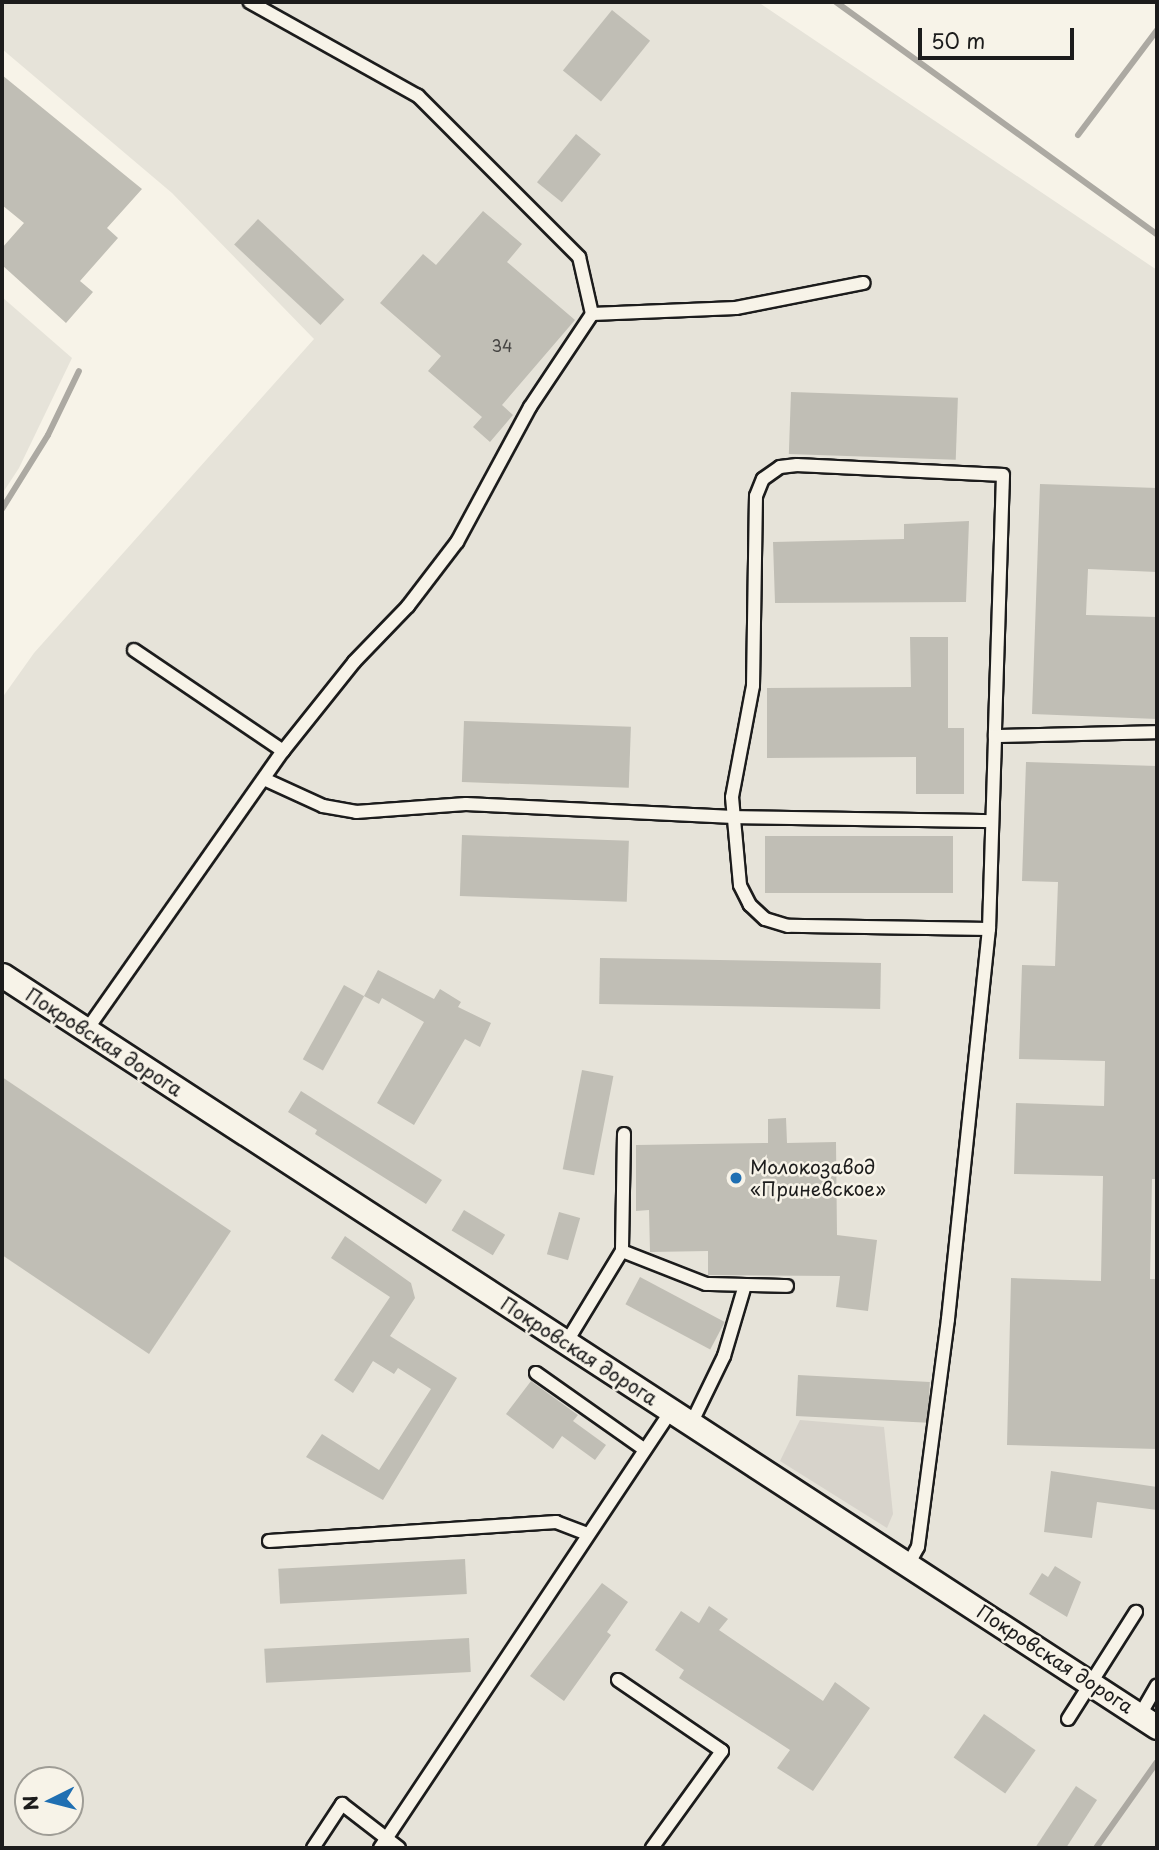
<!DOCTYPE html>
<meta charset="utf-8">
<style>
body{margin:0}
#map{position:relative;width:1159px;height:1850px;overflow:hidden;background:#f7f3e8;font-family:"Playpen Sans",sans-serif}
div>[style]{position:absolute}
.built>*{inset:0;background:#e6e3d9}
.green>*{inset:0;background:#d7d3cb}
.stream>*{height:6px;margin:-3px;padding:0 3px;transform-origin:3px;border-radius:3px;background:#aca9a2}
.building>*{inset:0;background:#c0beb5;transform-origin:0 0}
.roads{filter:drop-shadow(2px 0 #1c1c1c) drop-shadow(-2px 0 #1c1c1c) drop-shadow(0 2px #1c1c1c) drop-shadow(0 -2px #1c1c1c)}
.lane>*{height:12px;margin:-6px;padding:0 6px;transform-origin:6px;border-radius:6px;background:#f7f3e8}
.street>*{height:23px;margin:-11.5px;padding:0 11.5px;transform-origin:11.5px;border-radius:11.5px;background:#f7f3e8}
.dots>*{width:19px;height:19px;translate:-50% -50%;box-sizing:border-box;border:4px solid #f7f3e8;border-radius:50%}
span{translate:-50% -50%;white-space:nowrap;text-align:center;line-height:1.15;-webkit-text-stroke:5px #f7f3e8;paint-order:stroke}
.number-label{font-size:16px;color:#454442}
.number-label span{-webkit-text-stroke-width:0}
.street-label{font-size:19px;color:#1c1c1c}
.poi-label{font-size:19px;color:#1c1c1c}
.left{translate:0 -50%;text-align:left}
.frame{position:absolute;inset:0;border:4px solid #1c1c1c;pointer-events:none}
.north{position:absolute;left:14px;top:1766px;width:70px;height:70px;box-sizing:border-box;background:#f7f3e8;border:2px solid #9f9d96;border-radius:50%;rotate:264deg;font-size:19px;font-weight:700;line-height:28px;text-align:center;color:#1c1c1c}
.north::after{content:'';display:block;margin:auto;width:24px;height:32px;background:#1f6fb2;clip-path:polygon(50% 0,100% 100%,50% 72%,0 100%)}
.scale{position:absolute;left:918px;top:28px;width:156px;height:32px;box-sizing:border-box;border:4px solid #1c1c1c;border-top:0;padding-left:9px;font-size:21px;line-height:24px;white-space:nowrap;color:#1c1c1c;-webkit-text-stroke:5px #f7f3e8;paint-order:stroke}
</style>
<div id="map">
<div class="built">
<div style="clip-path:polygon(evenodd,2px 2px,758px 2px,1157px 270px,1157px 1848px,2px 1848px,2px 698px,34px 653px,314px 339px,172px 193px,2px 49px,2px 2px,28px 1780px,70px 1780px,70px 1822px,28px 1822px,28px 1780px)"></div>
<div style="clip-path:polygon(2px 297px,72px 358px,19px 468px,2px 494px)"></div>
</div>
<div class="green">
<div style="clip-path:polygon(800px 1420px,884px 1427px,893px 1514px,887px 1528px,780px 1461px)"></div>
</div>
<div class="stream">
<div style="left:836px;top:2px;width:396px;rotate:35.9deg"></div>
<div style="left:1078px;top:135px;width:131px;rotate:-53deg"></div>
<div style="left:2px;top:509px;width:87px;rotate:-58.1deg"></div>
<div style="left:48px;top:435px;width:71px;rotate:-64.2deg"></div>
<div style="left:1096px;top:1848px;width:105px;rotate:-54.7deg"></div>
</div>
<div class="building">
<div style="left:612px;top:10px;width:49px;height:78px;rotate:39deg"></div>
<div style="clip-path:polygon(2px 75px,142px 189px,107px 228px,118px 238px,80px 281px,93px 292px,66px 323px,2px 265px,2px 248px,24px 223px,2px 205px)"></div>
<div style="left:576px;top:134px;width:32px;height:62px;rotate:39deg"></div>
<div style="clip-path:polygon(483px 211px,522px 244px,507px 262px,575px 320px,502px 405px,513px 415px,490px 442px,473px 427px,482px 417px,428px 371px,441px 356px,380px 303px,423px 254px,436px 265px)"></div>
<div style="left:258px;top:219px;width:118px;height:35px;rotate:43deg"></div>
<div style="left:791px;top:392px;width:167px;height:62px;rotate:2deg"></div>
<div style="clip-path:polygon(1040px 484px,1157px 488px,1157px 572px,1088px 569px,1086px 615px,1157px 617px,1157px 719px,1032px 714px)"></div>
<div style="clip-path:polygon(969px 521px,966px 602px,775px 603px,773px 542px,904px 539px,904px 524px)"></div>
<div style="clip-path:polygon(910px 637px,948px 637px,948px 728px,964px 728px,964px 794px,916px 794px,916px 757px,767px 758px,767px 688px,911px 687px)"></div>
<div style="left:464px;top:721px;width:167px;height:61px;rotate:2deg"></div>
<div style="clip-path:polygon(1026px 762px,1157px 766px,1157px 1179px,1152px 1179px,1150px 1279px,1157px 1279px,1157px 1449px,1007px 1445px,1011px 1278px,1101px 1281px,1103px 1176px,1014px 1174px,1016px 1103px,1104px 1106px,1105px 1061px,1019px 1059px,1022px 965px,1055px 966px,1058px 882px,1022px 881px)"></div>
<div style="left:462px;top:835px;width:167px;height:61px;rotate:2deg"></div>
<div style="left:765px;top:836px;width:188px;height:57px"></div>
<div style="left:600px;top:958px;width:281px;height:46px;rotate:1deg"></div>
<div style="clip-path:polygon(378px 970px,434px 999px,440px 989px,461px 1002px,458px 1007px,491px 1023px,480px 1047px,465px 1039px,414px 1125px,377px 1103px,424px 1022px,382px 998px,379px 1004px,364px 996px)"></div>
<div style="left:344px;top:985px;width:23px;height:85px;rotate:29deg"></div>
<div style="left:582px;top:1070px;width:32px;height:101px;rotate:11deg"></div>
<div style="clip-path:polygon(2px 1077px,231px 1231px,149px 1354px,2px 1255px)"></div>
<div style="clip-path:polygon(301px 1091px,442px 1180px,426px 1204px,315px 1134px,317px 1130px,288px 1112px)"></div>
<div style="clip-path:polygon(786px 1118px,787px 1143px,836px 1142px,837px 1235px,877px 1240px,868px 1311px,836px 1307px,840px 1276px,708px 1275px,708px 1251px,650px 1252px,649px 1210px,636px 1211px,636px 1145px,768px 1143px,768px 1119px)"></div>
<div style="left:464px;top:1210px;width:48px;height:24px;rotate:31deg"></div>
<div style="left:559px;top:1212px;width:22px;height:44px;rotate:16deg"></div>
<div style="clip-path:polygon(345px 1236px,411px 1283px,415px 1298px,390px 1336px,457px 1378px,383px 1500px,306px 1457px,322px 1434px,379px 1470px,431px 1389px,398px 1368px,394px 1374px,373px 1361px,353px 1393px,334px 1380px,390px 1297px,331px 1258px)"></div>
<div style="left:640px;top:1277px;width:96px;height:31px;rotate:28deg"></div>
<div style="left:798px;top:1375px;width:132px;height:41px;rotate:3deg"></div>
<div style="clip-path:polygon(531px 1381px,578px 1415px,573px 1421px,606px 1445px,595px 1460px,562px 1436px,553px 1449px,506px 1414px)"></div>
<div style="clip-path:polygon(1051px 1471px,1157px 1487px,1157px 1510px,1097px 1502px,1092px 1538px,1044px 1532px)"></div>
<div style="left:465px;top:1559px;width:35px;height:187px;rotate:87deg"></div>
<div style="clip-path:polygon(1055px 1566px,1081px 1582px,1067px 1617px,1029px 1594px,1042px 1573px,1048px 1577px)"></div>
<div style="clip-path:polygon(602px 1583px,628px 1602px,607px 1632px,611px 1635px,564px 1701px,530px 1676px)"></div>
<div style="clip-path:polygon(709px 1606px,728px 1619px,719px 1630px,823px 1701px,835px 1682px,870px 1708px,813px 1791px,777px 1768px,790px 1750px,679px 1678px,684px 1670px,655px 1650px,681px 1611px,699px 1623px)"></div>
<div style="left:469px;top:1638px;width:34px;height:205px;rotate:87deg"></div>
<div style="left:984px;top:1714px;width:63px;height:53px;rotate:35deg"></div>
<div style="clip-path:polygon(1076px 1786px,1097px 1800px,1066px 1848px,1035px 1848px)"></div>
</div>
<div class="roads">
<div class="lane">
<div style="left:592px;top:314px;width:144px;rotate:-2.4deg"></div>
<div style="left:736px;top:308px;width:130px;rotate:-11.1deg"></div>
<div style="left:134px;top:650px;width:180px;rotate:34.1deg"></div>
<div style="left:264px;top:779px;width:65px;rotate:24.6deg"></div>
<div style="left:323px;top:806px;width:34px;rotate:10deg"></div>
<div style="left:356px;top:812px;width:110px;rotate:-4.2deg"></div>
<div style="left:466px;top:804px;width:268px;rotate:2.8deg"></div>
<div style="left:734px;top:817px;width:258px;rotate:0.9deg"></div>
<div style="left:989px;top:929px;width:201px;rotate:-179.1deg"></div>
<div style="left:788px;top:926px;width:24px;rotate:-163deg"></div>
<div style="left:765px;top:919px;width:21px;rotate:-137deg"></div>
<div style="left:750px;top:905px;width:22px;rotate:-117deg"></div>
<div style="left:740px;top:885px;width:88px;rotate:-95.2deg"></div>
<div style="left:732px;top:797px;width:113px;rotate:-79.3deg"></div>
<div style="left:753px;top:686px;width:190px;rotate:-89.1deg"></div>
<div style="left:756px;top:496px;width:18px;rotate:-68deg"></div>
<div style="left:763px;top:479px;width:21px;rotate:-35deg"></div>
<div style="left:780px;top:467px;width:17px;rotate:-7deg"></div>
<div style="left:797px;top:465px;width:206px;rotate:2.8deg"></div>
<div style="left:1003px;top:475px;width:261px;rotate:91.8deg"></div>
<div style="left:86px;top:1031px;width:342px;rotate:-54.9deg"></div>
<div style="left:283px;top:751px;width:114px;rotate:-51.4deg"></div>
<div style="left:354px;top:662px;width:78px;rotate:-46deg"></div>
<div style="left:408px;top:606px;width:81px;rotate:-52.6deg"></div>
<div style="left:457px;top:542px;width:153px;rotate:-61.6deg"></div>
<div style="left:530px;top:407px;width:112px;rotate:-56.3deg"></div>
<div style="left:592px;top:314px;width:58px;rotate:-102.8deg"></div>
<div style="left:579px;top:257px;width:228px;rotate:-135deg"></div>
<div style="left:418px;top:96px;width:193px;rotate:-150.8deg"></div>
<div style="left:624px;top:1134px;width:117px;rotate:91deg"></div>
<div style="left:622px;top:1251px;width:90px;rotate:21.4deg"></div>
<div style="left:706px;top:1284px;width:81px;rotate:1.4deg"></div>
<div style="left:566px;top:1343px;width:108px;rotate:-58.7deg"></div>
<div style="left:536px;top:1373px;width:133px;rotate:35.2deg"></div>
<div style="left:691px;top:1424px;width:76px;rotate:-64.1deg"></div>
<div style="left:724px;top:1356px;width:74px;rotate:-73.5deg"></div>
<div style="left:269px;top:1541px;width:288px;rotate:-3.8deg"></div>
<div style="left:556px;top:1522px;width:34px;rotate:21deg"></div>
<div style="left:909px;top:1563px;width:18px;rotate:-61deg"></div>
<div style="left:918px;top:1547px;width:230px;rotate:-82.5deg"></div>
<div style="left:948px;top:1319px;width:392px;rotate:-84deg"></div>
<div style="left:989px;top:929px;width:193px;rotate:-88.2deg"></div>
<div style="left:995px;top:736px;width:162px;rotate:-1.4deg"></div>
<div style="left:618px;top:1680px;width:126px;rotate:34.3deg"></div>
<div style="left:722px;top:1751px;width:120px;rotate:125.8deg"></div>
<div style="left:1140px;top:1715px;width:34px;rotate:-60deg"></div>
<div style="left:1068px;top:1719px;width:127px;rotate:-57.6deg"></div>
<div style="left:313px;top:1848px;width:53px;rotate:-56.6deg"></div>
<div style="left:342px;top:1804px;width:72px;rotate:37.7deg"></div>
<div style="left:380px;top:1848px;width:525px;rotate:-56.34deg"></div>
</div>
<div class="street">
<div style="left:2px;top:975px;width:1378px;rotate:33.07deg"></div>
</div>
</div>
<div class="dots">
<div style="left:736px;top:1178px;background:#1f6fb2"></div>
</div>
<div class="number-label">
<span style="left:502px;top:345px">34</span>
</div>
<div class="street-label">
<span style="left:104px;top:1042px;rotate:33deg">Покровская дорога</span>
<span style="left:579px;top:1351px;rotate:33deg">Покровская дорога</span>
<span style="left:1055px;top:1659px;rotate:33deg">Покровская дорога</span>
</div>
<div class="poi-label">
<span class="left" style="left:750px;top:1178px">Молокозавод<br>«Приневское»</span>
</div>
<div class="frame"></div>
<div class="north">N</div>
<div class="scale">50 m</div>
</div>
